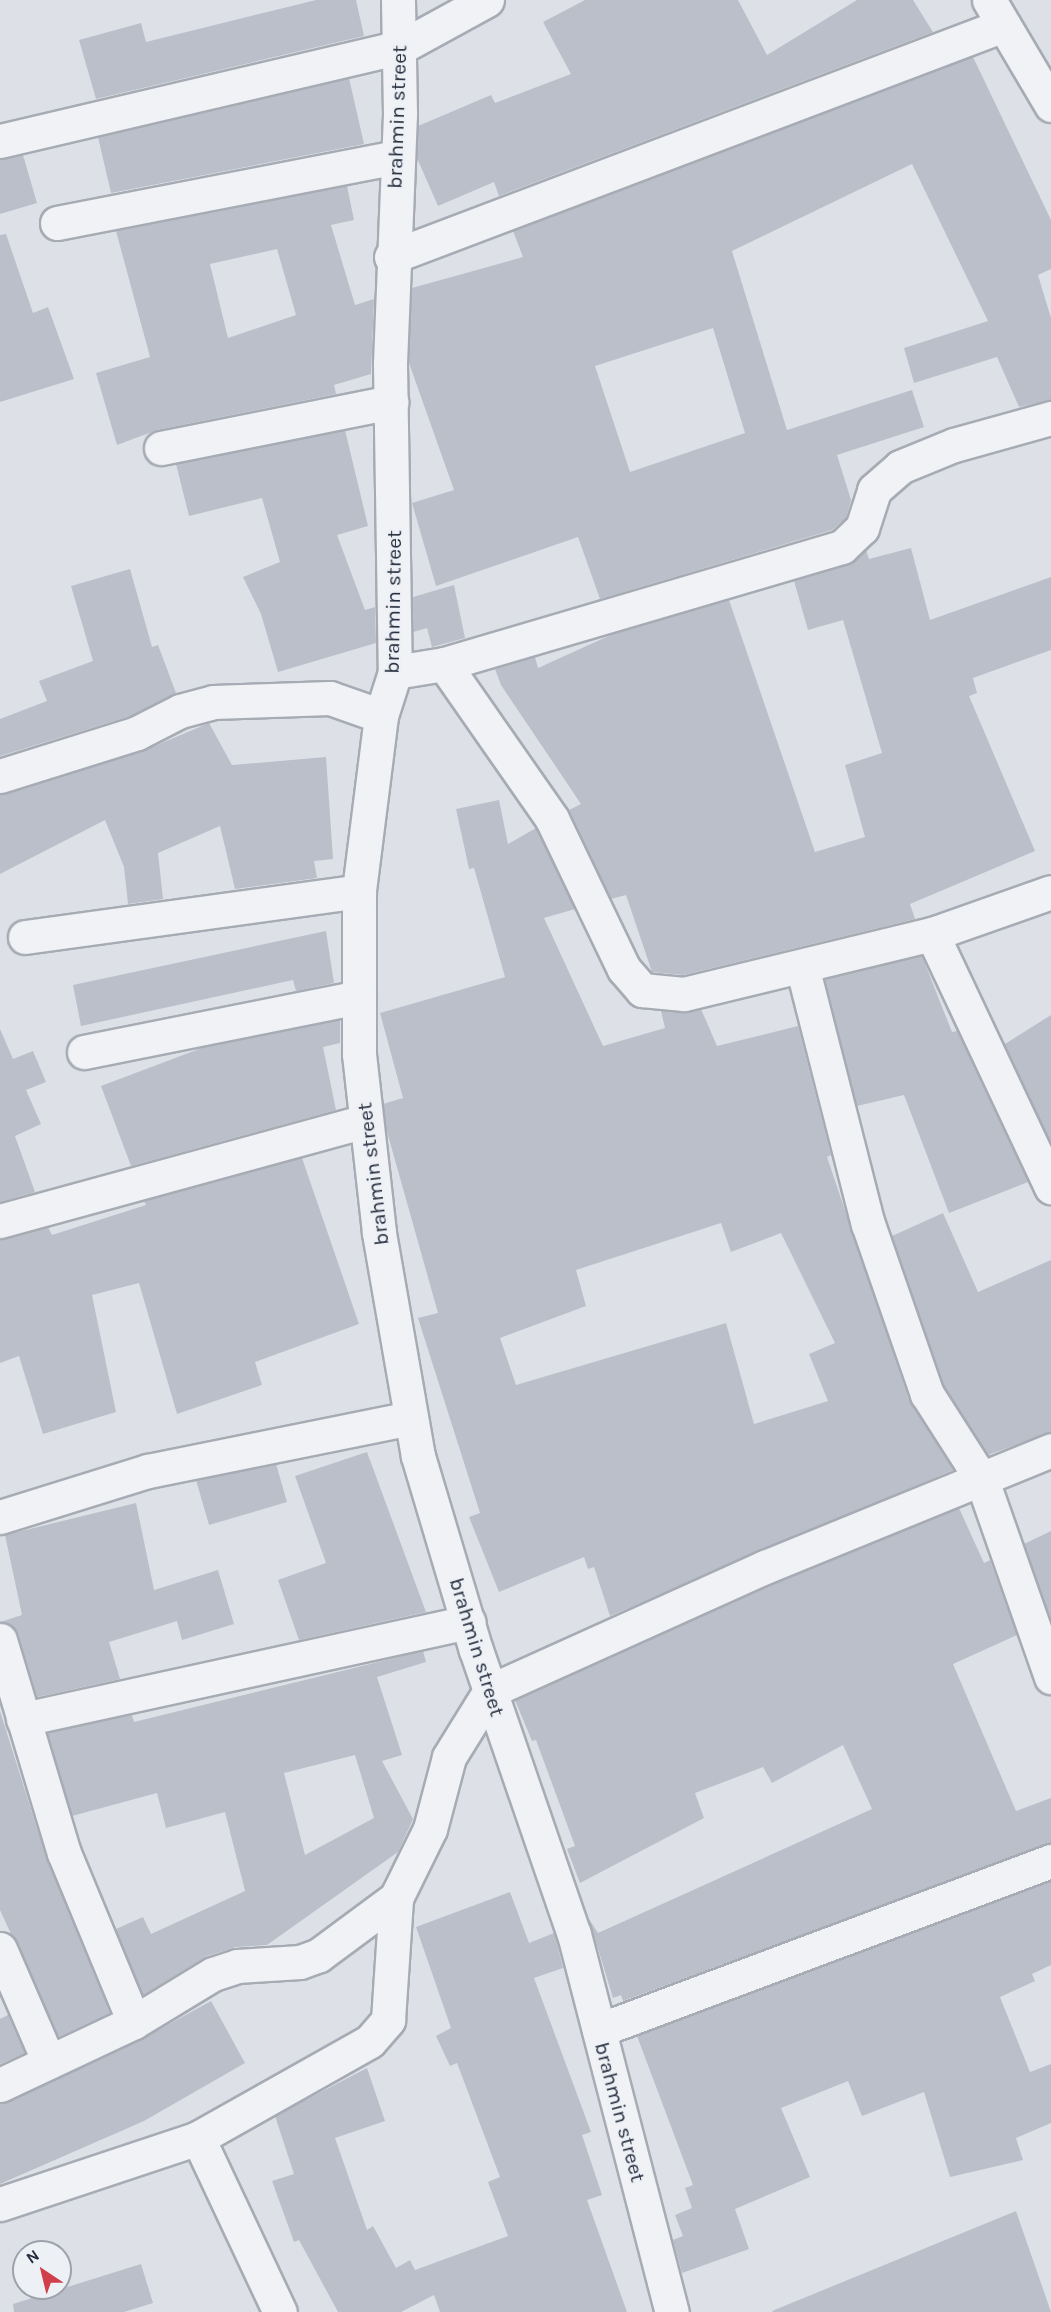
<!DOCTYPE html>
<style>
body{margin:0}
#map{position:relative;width:1051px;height:2312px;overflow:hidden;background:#dde1e7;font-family:Karla,sans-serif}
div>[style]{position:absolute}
.building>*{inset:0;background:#babfca}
.roads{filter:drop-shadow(2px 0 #a6abb4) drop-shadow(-2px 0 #a6abb4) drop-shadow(0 2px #a6abb4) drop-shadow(0 -2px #a6abb4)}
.minor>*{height:33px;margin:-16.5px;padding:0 16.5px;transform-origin:16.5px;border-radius:16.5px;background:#f0f2f6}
span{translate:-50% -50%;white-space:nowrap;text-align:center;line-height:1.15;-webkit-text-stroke:4.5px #edf0f5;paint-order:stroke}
.street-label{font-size:21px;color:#262e3e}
.north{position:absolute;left:12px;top:2240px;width:60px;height:60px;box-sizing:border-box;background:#edf0f5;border:2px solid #9da2ac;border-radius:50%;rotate:325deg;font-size:16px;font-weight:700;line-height:24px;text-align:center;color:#262e3e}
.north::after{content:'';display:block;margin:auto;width:21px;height:27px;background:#d03f4b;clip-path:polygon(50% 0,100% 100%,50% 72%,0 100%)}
</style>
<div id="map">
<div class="building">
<div style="clip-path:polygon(316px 0,356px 0,364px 36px,96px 99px,79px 40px,141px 23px,146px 42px)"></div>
<div style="clip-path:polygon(585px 0,738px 0,767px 55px,857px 0,913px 0,933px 32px,499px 196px,494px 182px,438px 206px,417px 158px,418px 126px,491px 95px,495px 103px,571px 74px,543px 22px)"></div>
<div style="clip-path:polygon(evenodd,973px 57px,1051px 220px,1051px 269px,1038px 275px,1051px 318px,1051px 400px,1019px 407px,997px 357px,914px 383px,904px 348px,988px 321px,912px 164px,732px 251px,787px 430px,912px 390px,924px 427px,837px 455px,851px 500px,846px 518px,832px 530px,600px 599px,578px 537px,436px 586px,412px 503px,454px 490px,409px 363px,412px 288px,523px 257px,513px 231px,973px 57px,713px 328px,745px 433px,630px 472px,595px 366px,713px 328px)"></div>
<div style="clip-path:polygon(349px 78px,364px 144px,111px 193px,98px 137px)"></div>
<div style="clip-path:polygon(23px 155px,37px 203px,0 214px,0 159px)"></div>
<div style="clip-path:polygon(evenodd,347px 186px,354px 220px,331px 225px,355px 305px,374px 299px,371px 374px,334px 385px,336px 394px,157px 430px,117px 445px,96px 373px,150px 357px,116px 231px,347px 186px,277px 249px,296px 315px,228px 338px,210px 264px,277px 249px)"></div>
<div style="clip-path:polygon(6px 234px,33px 313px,48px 307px,74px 379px,0 402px,0 235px)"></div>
<div style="clip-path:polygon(345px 430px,368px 526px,337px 535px,365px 610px,375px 607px,376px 643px,278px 672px,261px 614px,243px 577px,280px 562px,262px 498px,189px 516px,176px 464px)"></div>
<div style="clip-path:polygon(911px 548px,930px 620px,1051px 577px,1051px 650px,973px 678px,977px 693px,969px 696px,1035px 851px,910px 904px,915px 919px,683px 975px,652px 972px,626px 895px,611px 899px,569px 810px,581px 804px,501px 685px,495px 669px,535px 657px,538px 668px,613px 634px,729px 600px,815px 852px,865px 837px,845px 765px,882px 753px,843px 620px,808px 630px,794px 581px,847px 565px,866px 550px,869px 559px)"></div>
<div style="clip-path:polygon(130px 569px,152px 647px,158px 645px,176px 693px,130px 716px,0 756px,0 719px,47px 701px,39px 681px,93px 661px,71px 586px)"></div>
<div style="clip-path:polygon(454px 585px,465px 638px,432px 647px,427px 628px,413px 632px,413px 597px)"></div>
<div style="clip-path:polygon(209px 723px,232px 765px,326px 757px,333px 859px,314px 861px,317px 878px,235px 889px,220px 826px,158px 853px,163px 899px,128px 904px,124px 867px,105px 820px,0 874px,0 794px,143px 751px)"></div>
<div style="clip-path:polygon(evenodd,499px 800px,508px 844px,536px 828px,575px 909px,544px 918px,603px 1046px,665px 1028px,661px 1011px,701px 1009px,717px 1046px,798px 1026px,831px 1155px,827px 1157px,909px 1400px,953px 1470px,610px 1616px,594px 1567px,588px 1569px,584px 1557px,499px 1592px,469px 1517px,480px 1513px,418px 1318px,438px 1313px,386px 1128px,383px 1104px,403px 1098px,380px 1013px,505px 977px,474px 868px,469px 869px,456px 809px,499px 800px,721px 1223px,731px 1252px,781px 1233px,835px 1343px,809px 1354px,828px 1401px,754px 1424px,726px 1323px,516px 1385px,500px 1338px,586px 1306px,576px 1270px,721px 1223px)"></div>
<div style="clip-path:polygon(326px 931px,334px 983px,296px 991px,293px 980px,81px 1026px,73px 985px)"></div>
<div style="clip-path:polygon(922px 956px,952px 1032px,957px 1031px,1028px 1182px,949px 1213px,904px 1095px,857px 1106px,825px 979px)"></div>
<div style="clip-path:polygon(1051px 1015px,1051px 1143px,1005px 1044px)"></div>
<div style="clip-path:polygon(340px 1020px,340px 1043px,323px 1047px,336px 1110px,131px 1166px,101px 1086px,207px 1046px)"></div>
<div style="clip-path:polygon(0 1029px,13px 1059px,33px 1051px,46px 1082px,26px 1090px,41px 1124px,15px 1136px,35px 1192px,0 1202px)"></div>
<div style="clip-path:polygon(302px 1158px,359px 1324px,255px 1362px,262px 1385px,177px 1414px,139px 1283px,92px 1295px,116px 1412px,43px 1434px,19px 1356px,0 1363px,0 1239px,48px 1227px,52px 1235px,146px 1205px,144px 1201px)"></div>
<div style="clip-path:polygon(943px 1213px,978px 1292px,1051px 1260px,1051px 1432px,988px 1455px,944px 1386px,892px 1236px)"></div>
<div style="clip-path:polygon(367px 1452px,426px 1612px,299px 1640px,278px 1580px,326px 1563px,295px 1476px)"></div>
<div style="clip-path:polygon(276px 1464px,287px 1502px,209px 1525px,196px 1480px)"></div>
<div style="clip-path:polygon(136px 1503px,154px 1590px,218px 1570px,234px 1624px,182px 1640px,177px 1621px,109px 1642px,120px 1679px,37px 1697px,18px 1634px,0 1622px,22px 1615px,5px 1535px)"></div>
<div style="clip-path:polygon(959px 1508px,984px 1563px,990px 1560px,1017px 1635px,953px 1664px,1016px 1811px,1051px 1798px,1051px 1843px,623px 2001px,621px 1995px,613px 1998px,589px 1919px,598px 1933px,872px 1809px,843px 1745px,772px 1783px,763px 1767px,695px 1793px,704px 1818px,580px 1883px,567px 1849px,575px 1846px,536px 1740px,532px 1741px,515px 1700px,772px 1584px)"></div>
<div style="clip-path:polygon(1051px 1531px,1051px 1620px,1024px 1544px)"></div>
<div style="clip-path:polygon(evenodd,423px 1651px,426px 1662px,377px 1677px,402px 1755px,382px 1761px,413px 1819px,398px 1852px,267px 1945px,236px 1947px,207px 1956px,143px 1995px,116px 1929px,143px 1917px,151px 1934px,245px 1891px,225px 1812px,166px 1828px,157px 1793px,72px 1816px,47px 1733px,132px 1715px,134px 1722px,423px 1651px,355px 1755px,374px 1818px,305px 1855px,284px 1773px,355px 1755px)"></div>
<div style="clip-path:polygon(0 1711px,47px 1860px,110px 2013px,58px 2037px,0 1910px)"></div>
<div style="clip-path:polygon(1051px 1881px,1051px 1965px,1032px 1974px,1035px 1981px,1000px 1997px,1030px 2072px,1051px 2064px,1051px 2123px,1016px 2138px,1023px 2160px,950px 2177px,924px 2092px,862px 2116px,848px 2081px,781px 2108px,810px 2177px,735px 2209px,749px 2249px,682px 2273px,673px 2240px,683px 2236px,675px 2215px,692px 2208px,685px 2188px,693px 2185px,637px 2036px)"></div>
<div style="clip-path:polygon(510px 1892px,529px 1943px,554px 1933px,556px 1939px,563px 1968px,534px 1978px,591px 2132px,582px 2135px,602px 2195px,587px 2200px,627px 2312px,440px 2312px,434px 2295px,401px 2312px,338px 2312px,299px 2240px,294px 2242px,272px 2181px,294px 2174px,275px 2116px,367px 2068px,385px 2121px,335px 2138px,367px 2230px,373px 2226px,396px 2268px,410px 2260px,415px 2270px,508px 2236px,488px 2182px,500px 2177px,457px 2063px,450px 2066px,436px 2036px,451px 2028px,416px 1927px)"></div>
<div style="clip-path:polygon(211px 2001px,245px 2063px,144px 2121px,0 2184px,0 2103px,142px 2039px)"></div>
<div style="clip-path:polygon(8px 2015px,25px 2053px,0 2064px,0 2019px)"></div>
<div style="clip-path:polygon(1016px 2211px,1051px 2312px,773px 2312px,772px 2311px)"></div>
<div style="clip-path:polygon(141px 2264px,153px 2303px,124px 2312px,14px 2312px,13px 2304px)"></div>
</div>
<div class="roads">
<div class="minor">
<div style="left:398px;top:0;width:114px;rotate:89deg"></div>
<div style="left:400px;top:114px;width:250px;rotate:92.3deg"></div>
<div style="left:390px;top:364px;width:308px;rotate:89.1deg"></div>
<div style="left:395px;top:672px;width:46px;rotate:107.7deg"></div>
<div style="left:381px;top:716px;width:176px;rotate:97.2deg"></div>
<div style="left:359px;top:891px;width:163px;rotate:90deg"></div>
<div style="left:359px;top:1054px;width:180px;rotate:83.6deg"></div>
<div style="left:379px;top:1233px;width:226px;rotate:80.1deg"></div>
<div style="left:418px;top:1456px;width:202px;rotate:73.4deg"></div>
<div style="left:476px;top:1650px;width:300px;rotate:71deg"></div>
<div style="left:574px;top:1934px;width:390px;rotate:75.5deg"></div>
<div style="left:989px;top:0;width:122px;rotate:59.4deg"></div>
<div style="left:0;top:141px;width:412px;rotate:-13.2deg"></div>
<div style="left:401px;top:47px;width:98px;rotate:-28.7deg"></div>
<div style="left:57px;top:223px;width:346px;rotate:-11deg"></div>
<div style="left:391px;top:257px;width:655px;rotate:-20.73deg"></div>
<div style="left:161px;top:448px;width:235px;rotate:-11.3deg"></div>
<div style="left:444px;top:664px;width:189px;rotate:55.1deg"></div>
<div style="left:552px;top:819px;width:166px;rotate:64.4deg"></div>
<div style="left:624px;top:969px;width:28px;rotate:49deg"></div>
<div style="left:642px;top:990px;width:42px;rotate:5.4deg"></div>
<div style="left:684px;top:994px;width:255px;rotate:-13.6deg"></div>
<div style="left:932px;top:934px;width:126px;rotate:-19.4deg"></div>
<div style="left:395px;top:672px;width:50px;rotate:-9.3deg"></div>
<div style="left:444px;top:664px;width:415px;rotate:-16.4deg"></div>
<div style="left:842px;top:547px;width:28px;rotate:-44deg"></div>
<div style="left:862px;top:528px;width:40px;rotate:-72deg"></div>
<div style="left:874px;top:490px;width:35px;rotate:-41deg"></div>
<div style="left:900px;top:467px;width:58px;rotate:-22.2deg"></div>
<div style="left:954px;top:445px;width:101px;rotate:-15.6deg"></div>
<div style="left:0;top:776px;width:144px;rotate:-17.4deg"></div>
<div style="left:137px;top:733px;width:48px;rotate:-27.1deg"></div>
<div style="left:180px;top:711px;width:34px;rotate:-15deg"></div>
<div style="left:213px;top:702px;width:117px;rotate:-2deg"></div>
<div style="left:330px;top:698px;width:54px;rotate:19.4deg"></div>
<div style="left:932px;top:934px;width:280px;rotate:64.8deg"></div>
<div style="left:25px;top:937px;width:337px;rotate:-7.8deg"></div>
<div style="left:802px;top:966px;width:266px;rotate:75.7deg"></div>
<div style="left:868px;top:1224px;width:180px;rotate:70.9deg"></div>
<div style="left:927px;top:1394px;width:102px;rotate:57.4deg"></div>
<div style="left:982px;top:1480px;width:209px;rotate:70.7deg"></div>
<div style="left:84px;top:1052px;width:280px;rotate:-11.3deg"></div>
<div style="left:0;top:1221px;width:379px;rotate:-15.3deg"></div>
<div style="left:0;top:1517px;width:155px;rotate:-17.3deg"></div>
<div style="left:148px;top:1471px;width:268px;rotate:-11.4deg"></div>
<div style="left:0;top:1640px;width:222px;rotate:73.3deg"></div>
<div style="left:64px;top:1853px;width:183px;rotate:67.5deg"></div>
<div style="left:23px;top:1719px;width:456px;rotate:-12.3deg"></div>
<div style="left:0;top:1949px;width:123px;rotate:66.6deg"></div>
<div style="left:599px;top:2030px;width:483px;rotate:-20.5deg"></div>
<div style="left:0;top:2085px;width:148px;rotate:-25.2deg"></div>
<div style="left:134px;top:2022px;width:92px;rotate:-31.3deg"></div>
<div style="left:213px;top:1974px;width:25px;rotate:-18deg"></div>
<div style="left:237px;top:1966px;width:63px;rotate:-3.6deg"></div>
<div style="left:300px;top:1962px;width:20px;rotate:-20deg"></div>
<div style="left:319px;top:1955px;width:96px;rotate:-36.5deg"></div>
<div style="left:198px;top:2138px;width:192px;rotate:64.8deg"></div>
<div style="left:0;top:2204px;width:209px;rotate:-18.4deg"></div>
<div style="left:198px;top:2138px;width:197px;rotate:-29.4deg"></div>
<div style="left:370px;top:2041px;width:28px;rotate:-49deg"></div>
<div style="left:388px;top:2020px;width:122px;rotate:-86.2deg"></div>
<div style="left:396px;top:1898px;width:77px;rotate:-63.8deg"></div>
<div style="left:430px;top:1829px;width:74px;rotate:-75.2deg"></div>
<div style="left:449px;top:1757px;width:78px;rotate:-58.2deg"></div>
<div style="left:490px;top:1691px;width:302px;rotate:-24.3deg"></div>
<div style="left:765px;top:1567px;width:309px;rotate:-22.2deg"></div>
</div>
</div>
<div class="street-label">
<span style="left:397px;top:117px;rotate:-88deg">brahmin street</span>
<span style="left:393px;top:602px;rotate:-89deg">brahmin street</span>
<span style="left:373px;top:1174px;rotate:-97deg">brahmin street</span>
<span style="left:477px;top:1647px;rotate:73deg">brahmin street</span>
<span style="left:620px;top:2112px;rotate:75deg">brahmin street</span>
</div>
<div class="north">N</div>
</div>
